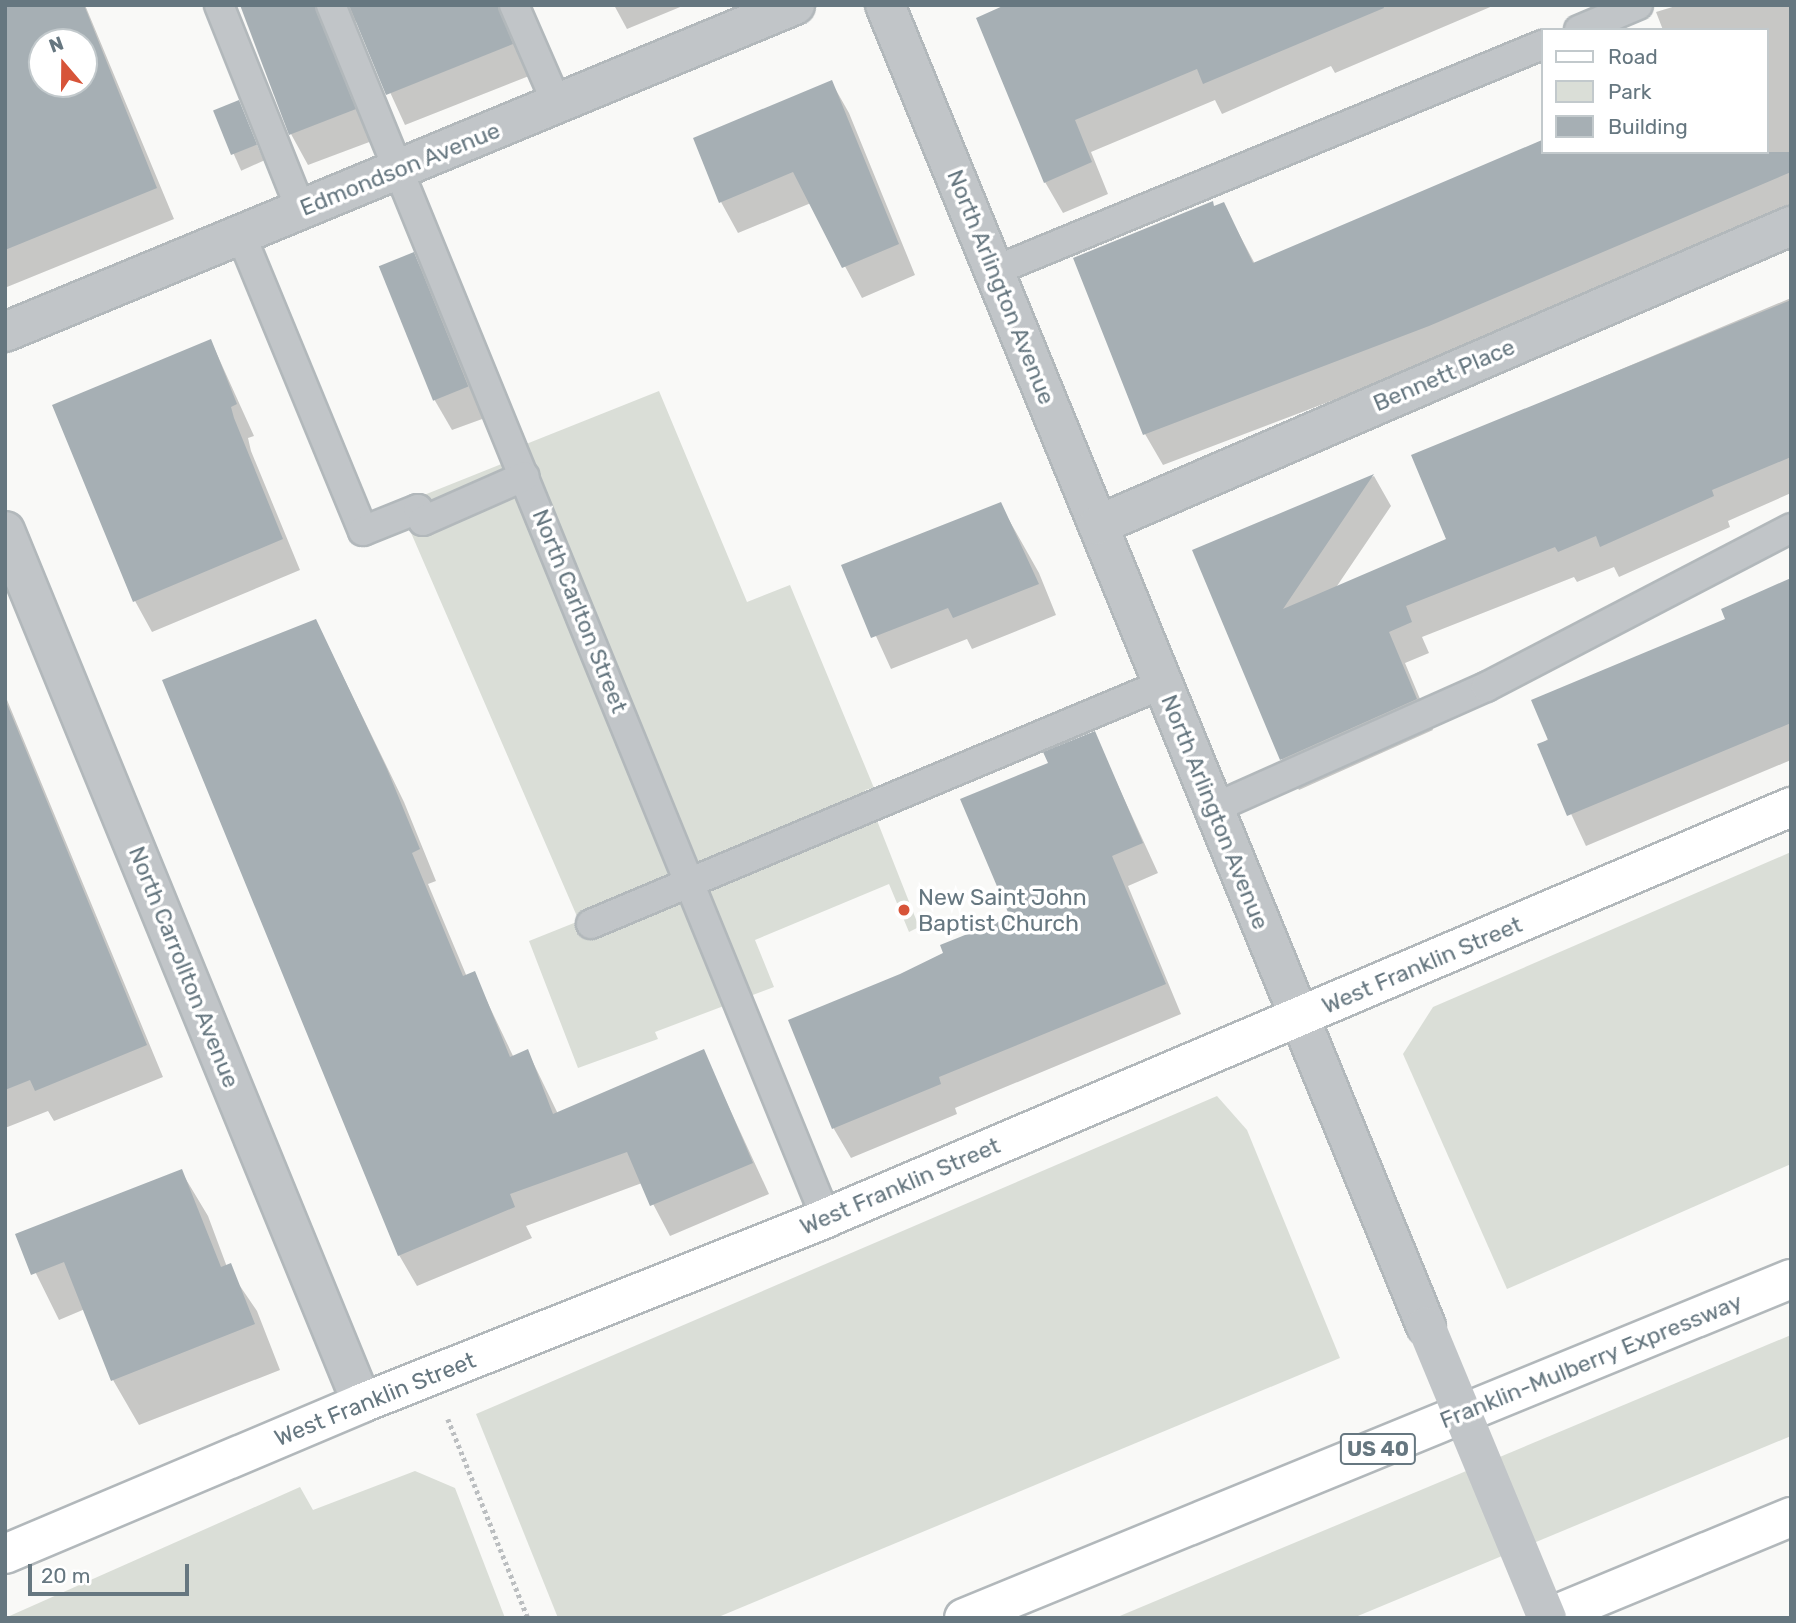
<!DOCTYPE html>
<style>
body{margin:0}
#map{position:relative;width:1796px;height:1623px;overflow:hidden;background:#f9f9f7;font-family:Rubik,sans-serif}
div>[style]{position:absolute}
.green>*{inset:0;background:#daded7}
.shadow>*{inset:0;background:#0003;transform-origin:0 0}
.building>*{inset:0;background:#a6afb4;transform-origin:0 0}
.path>*{height:4.5px;margin-top:-2.25px;transform-origin:0;background:repeating-linear-gradient(90deg,#bbbec0 0 3.5px,transparent 0 7px)}
.roads{filter:drop-shadow(2px 0 #b2b8bb) drop-shadow(-2px 0 #b2b8bb) drop-shadow(0 2px #b2b8bb) drop-shadow(0 -2px #b2b8bb)}
.service>*{height:28px;margin:-14px;padding:0 14px;transform-origin:14px;border-radius:14px;background:#c1c5c8}
.minor>*{height:38px;margin:-19px;padding:0 19px;transform-origin:19px;border-radius:19px;background:#c1c5c8}
.tertiary>*{height:38px;margin:-19px;padding:0 19px;transform-origin:19px;border-radius:19px;background:#c1c5c8}
.primary>*{height:38px;margin:-19px;padding:0 19px;transform-origin:19px;border-radius:19px;background:#fff}
.motorway>*{height:38px;margin:-19px;padding:0 19px;transform-origin:19px;border-radius:19px;background:#fff}
.minor-bridge>*{height:38px;margin:-19px;padding:0 19px;transform-origin:19px;border-radius:19px;background:#c1c5c8}
.dots>*{width:19px;height:19px;translate:-50% -50%;box-sizing:border-box;border:4px solid #fff;border-radius:50%}
span{translate:-50% -50%;white-space:nowrap;text-align:center;line-height:1.15;-webkit-text-stroke:7px #fff;paint-order:stroke}
.shield-label span{padding:2px 5px;background:#fff;border:2px solid;border-radius:5px;-webkit-text-stroke-width:0}
.shield-label{font-size:21px;color:#667780;font-weight:700}
.street-label{font-size:23px;color:#667780}
.poi-label{font-size:23px;color:#667780}
.left{translate:0 -50%;text-align:left}
.frame{position:absolute;inset:0;border:7px solid #667780;pointer-events:none}
.legend{position:absolute;left:1541px;top:28px;width:228px;height:126px;box-sizing:border-box;background:#fff;border:2px solid #c2c9cc;margin:0;padding:9px 12px;list-style:none;font-size:21px;color:#667780}
.legend li{display:flex;align-items:center;gap:14px;height:35px}
.legend b{width:35px;border:2px solid #c2c9cc}
.north{position:absolute;left:28px;top:28px;width:70px;height:70px;box-sizing:border-box;background:#fff;border:2px solid #c2c9cc;border-radius:50%;rotate:340deg;font-size:19px;font-weight:700;line-height:28px;text-align:center;color:#667780}
.north::after{content:'';display:block;margin:auto;width:24px;height:32px;background:#d75439;clip-path:polygon(50% 0,100% 100%,50% 72%,0 100%)}
.scale{position:absolute;left:28px;top:1564px;width:161px;height:32px;box-sizing:border-box;border:4px solid #667780;border-top:0;padding-left:9px;font-size:21px;line-height:24px;white-space:nowrap;color:#667780;-webkit-text-stroke:5px #fff;paint-order:stroke}
</style>
<div id="map">
<div class="green">
<div style="clip-path:polygon(659px 391px,747px 602px,790px 585px,874px 788px,865px 790px,919px 927px,909px 932px,889px 884px,755px 940px,774px 987px,655px 1032px,658px 1039px,578px 1068px,529px 941px,579px 921px,399px 505px,504px 463px,501px 454px)"></div>
<div style="clip-path:polygon(1791px 852px,1791px 1164px,1507px 1289px,1403px 1054px,1433px 1007px)"></div>
<div style="clip-path:polygon(1217px 1096px,1247px 1130px,1340px 1358px,716px 1618px,558px 1618px,476px 1414px)"></div>
<div style="clip-path:polygon(1791px 1335px,1791px 1436px,1353px 1618px,1115px 1618px)"></div>
<div style="clip-path:polygon(415px 1471px,455px 1488px,505px 1618px,5px 1618px,300px 1487px,313px 1510px)"></div>
</div>
<div class="shadow">
<div style="clip-path:polygon(evenodd,5px 5px,85px 5px,174px 219px,7px 287px,5px 5px,42px 42px,84px 42px,84px 84px,42px 84px,42px 42px)"></div>
<div style="clip-path:polygon(242px 5px,507px 5px,517px 29px,515px 44px,529px 76px,405px 125px,358px 22px,344px 20px,372px 141px,308px 165px,291px 134px)"></div>
<div style="clip-path:polygon(614px 5px,685px 5px,627px 29px)"></div>
<div style="clip-path:polygon(1010px 5px,1495px 5px,1335px 73px,1331px 66px,1222px 114px,1215px 100px,1091px 152px,1108px 194px,1063px 213px,1045px 182px)"></div>
<div style="clip-path:polygon(1679px 5px,1791px 5px,1791px 209px,1447px 357px,1163px 465px,1145px 434px,1214px 207px,1223px 204px,1255px 264px,1542px 146px,1542px 152px,1766px 152px,1766px 30px,1663px 30px,1656px 12px)"></div>
<div style="clip-path:polygon(832px 83px,849px 113px,915px 275px,862px 298px,811px 203px,738px 233px,721px 202px)"></div>
<div style="left:238px;top:102px;width:64px;height:25px;rotate:66deg"></div>
<div style="clip-path:polygon(413px 254px,431px 285px,485px 418px,452px 430px,434px 399px)"></div>
<div style="clip-path:polygon(1791px 298px,1791px 493px,1728px 521px,1730px 527px,1619px 577px,1614px 567px,1577px 582px,1574px 577px,1422px 637px,1429px 653px,1405px 663px,1433px 730px,1299px 790px,1282px 760px,1194px 551px,1374px 476px,1391px 506px,1335px 589px,1449px 540px,1414px 456px)"></div>
<div style="clip-path:polygon(211px 341px,254px 436px,248px 438px,251px 451px,300px 570px,152px 632px,135px 601px)"></div>
<div style="clip-path:polygon(1000px 504px,1039px 573px,1056px 615px,972px 649px,967px 639px,891px 669px,844px 566px)"></div>
<div style="clip-path:polygon(1791px 580px,1791px 760px,1586px 846px,1539px 745px)"></div>
<div style="clip-path:polygon(316px 621px,404px 802px,436px 881px,428px 884px,467px 977px,474px 974px,514px 1058px,528px 1052px,558px 1114px,703px 1051px,769px 1194px,670px 1236px,642px 1183px,526px 1226px,532px 1238px,417px 1286px,399px 1255px)"></div>
<div style="clip-path:polygon(5px 695px,163px 1077px,54px 1121px,48px 1111px,5px 1128px)"></div>
<div style="clip-path:polygon(1094px 733px,1158px 873px,1128px 886px,1181px 1014px,955px 1108px,957px 1114px,851px 1158px,834px 1129px,790px 1021px,901px 975px,1012px 918px,1050px 764px)"></div>
<div style="clip-path:polygon(181px 1171px,208px 1216px,227px 1267px,257px 1311px,280px 1370px,139px 1425px,113px 1380px,85px 1309px,59px 1320px,17px 1235px)"></div>
</div>
<div class="building">
<div style="clip-path:polygon(evenodd,5px 5px,84px 5px,157px 188px,5px 250px,5px 5px,42px 42px,84px 42px,84px 84px,42px 84px,42px 42px)"></div>
<div style="clip-path:polygon(240px 5px,315px 5px,356px 109px,289px 135px)"></div>
<div style="clip-path:polygon(349px 5px,498px 5px,513px 44px,386px 95px)"></div>
<div style="clip-path:polygon(1005px 5px,1383px 5px,1384px 8px,1203px 84px,1197px 69px,1075px 120px,1092px 162px,1044px 183px,976px 18px)"></div>
<div style="clip-path:polygon(832px 80px,899px 244px,842px 268px,793px 172px,719px 203px,693px 138px)"></div>
<div style="left:239px;top:100px;width:48px;height:28px;rotate:68deg"></div>
<div style="clip-path:polygon(1542px 140px,1542px 152px,1791px 152px,1791px 172px,1429px 326px,1143px 435px,1073px 258px,1213px 201px,1214px 206px,1224px 202px,1253px 263px)"></div>
<div style="left:414px;top:252px;width:145px;height:38px;rotate:68deg"></div>
<div style="clip-path:polygon(1791px 300px,1791px 457px,1712px 490px,1714px 496px,1600px 547px,1596px 536px,1558px 552px,1555px 547px,1406px 606px,1412px 622px,1389px 632px,1417px 699px,1280px 760px,1192px 550px,1374px 474px,1283px 609px,1446px 539px,1411px 455px)"></div>
<div style="clip-path:polygon(211px 339px,237px 404px,231px 407px,234px 418px,283px 539px,133px 602px,52px 405px)"></div>
<div style="clip-path:polygon(1001px 502px,1039px 584px,953px 618px,948px 608px,871px 638px,841px 565px)"></div>
<div style="clip-path:polygon(1791px 578px,1791px 723px,1567px 816px,1537px 744px,1548px 740px,1531px 700px,1725px 619px,1721px 609px)"></div>
<div style="clip-path:polygon(316px 619px,387px 769px,420px 849px,412px 853px,463px 976px,475px 971px,510px 1057px,528px 1049px,553px 1114px,704px 1049px,753px 1163px,650px 1206px,627px 1152px,510px 1194px,515px 1207px,398px 1256px,162px 680px)"></div>
<div style="clip-path:polygon(7px 704px,147px 1045px,35px 1091px,30px 1080px,5px 1090px)"></div>
<div style="clip-path:polygon(1095px 731px,1143px 843px,1112px 856px,1166px 984px,939px 1077px,941px 1084px,832px 1129px,788px 1020px,900px 974px,943px 953px,940px 945px,1010px 917px,960px 799px,1048px 763px,1043px 752px)"></div>
<div style="clip-path:polygon(182px 1169px,221px 1267px,231px 1263px,255px 1324px,111px 1381px,64px 1262px,31px 1275px,15px 1234px)"></div>
</div>
<div class="path">
<div style="left:448px;top:1419px;width:214px;rotate:68.1deg"></div>
</div>
<div class="roads">
<div class="service">
<div style="left:219px;top:5px;width:221px;rotate:68.2deg"></div>
<div style="left:331px;top:5px;width:1310px;rotate:67.8deg"></div>
<div style="left:514px;top:5px;width:108px;rotate:66.5deg"></div>
<div style="left:1579px;top:30px;width:64px;rotate:-23deg"></div>
<div style="left:241px;top:235px;width:320px;rotate:67.6deg"></div>
<div style="left:363px;top:531px;width:59px;rotate:-21.8deg"></div>
<div style="left:418px;top:509px;width:13px;rotate:67deg"></div>
<div style="left:423px;top:521px;width:111px;rotate:-23.8deg"></div>
<div style="left:994px;top:271px;width:593px;rotate:-22.41deg"></div>
<div style="left:1214px;top:808px;width:298px;rotate:-24deg"></div>
<div style="left:1486px;top:687px;width:344px;rotate:-27.5deg"></div>
<div style="left:591px;top:924px;width:620px;rotate:-22.76deg"></div>
</div>
<div class="minor">
<div style="left:885px;top:5px;width:1427px;rotate:67.73deg"></div>
<div style="left:1098px;top:525px;width:755px;rotate:-23.34deg"></div>
<div style="left:5px;top:531px;width:942px;rotate:67.74deg"></div>
</div>
<div class="tertiary">
<div style="left:5px;top:332px;width:855px;rotate:-22.49deg"></div>
</div>
<div class="primary">
<div style="left:5px;top:1554px;width:388px;rotate:-22.9deg"></div>
<div style="left:362px;top:1403px;width:500px;rotate:-21.7deg"></div>
<div style="left:826px;top:1218px;width:1049px;rotate:-23.07deg"></div>
</div>
<div class="motorway">
<div style="left:964px;top:1618px;width:894px;rotate:-22.29deg"></div>
<div style="left:1547px;top:1618px;width:264px;rotate:-22.5deg"></div>
</div>
</div>
<div class="minor-bridge">
<div style="left:1426px;top:1326px;width:316px;rotate:67.5deg"></div>
</div>
<div class="dots">
<div style="left:904px;top:910px;background:#d75439"></div>
</div>
<div class="shield-label">
<span style="left:1378px;top:1449px">US 40</span>
</div>
<div class="street-label">
<span style="left:400px;top:169px;rotate:-22deg">Edmondson Avenue</span>
<span style="left:1001px;top:287px;rotate:68deg">North Arlington Avenue</span>
<span style="left:1444px;top:375px;rotate:-23deg">Bennett Place</span>
<span style="left:580px;top:611px;rotate:68deg">North Carlton Street</span>
<span style="left:1215px;top:812px;rotate:68deg">North Arlington Avenue</span>
<span style="left:1422px;top:965px;rotate:-23deg">West Franklin Street</span>
<span style="left:184px;top:967px;rotate:68deg">North Carrollton Avenue</span>
<span style="left:900px;top:1186px;rotate:-23deg">West Franklin Street</span>
<span style="left:1591px;top:1361px;rotate:-22deg">Franklin-Mulberry Expressway</span>
<span style="left:375px;top:1399px;rotate:-22deg">West Franklin Street</span>
</div>
<div class="poi-label">
<span class="left" style="left:918px;top:910px">New Saint John<br>Baptist Church</span>
</div>
<div class="frame"></div>
<ul class="legend">
<li><b style="height:9px;background:#fff"></b>Road</li>
<li><b style="height:19px;background:#daded7"></b>Park</li>
<li><b style="height:19px;background:#a6afb4"></b>Building</li>
</ul>
<div class="north">N</div>
<div class="scale">20 m</div>
</div>
